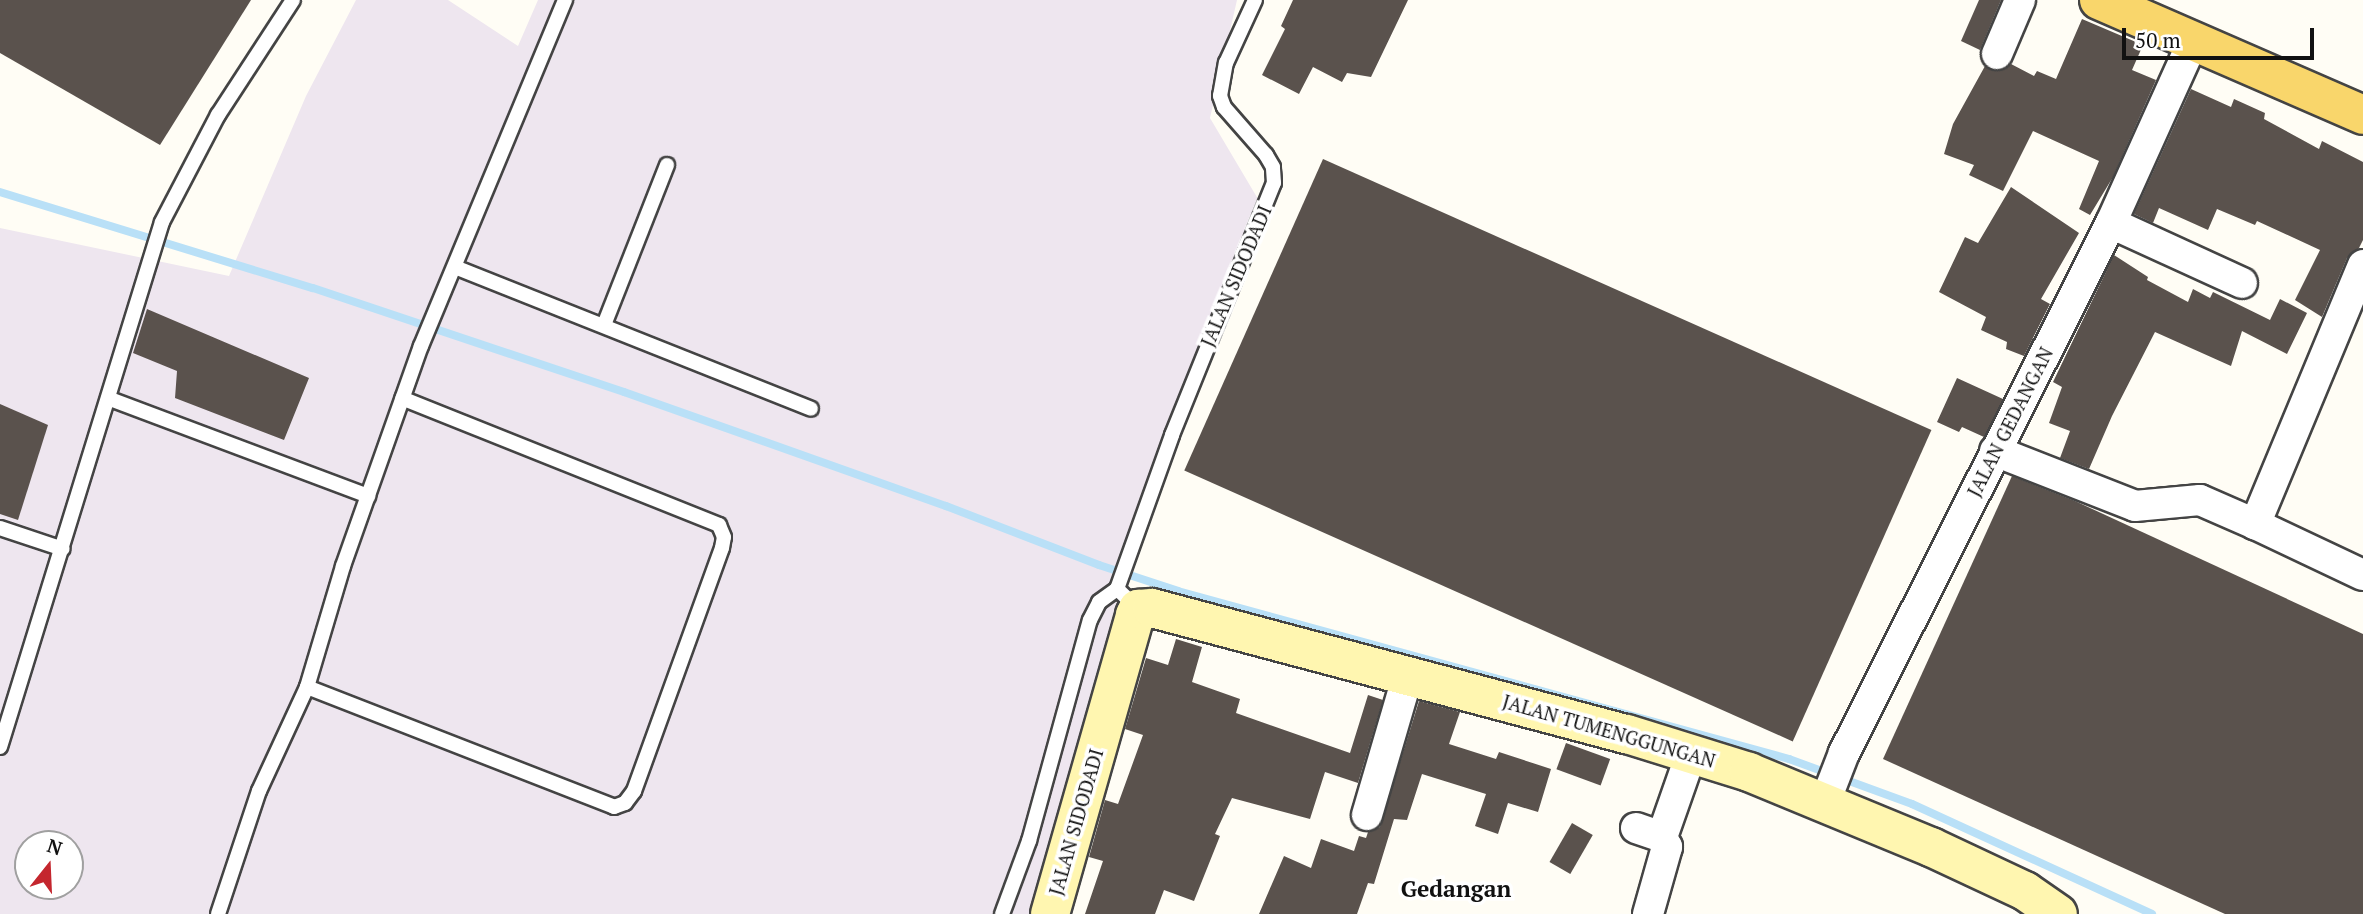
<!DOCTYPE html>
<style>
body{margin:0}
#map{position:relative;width:2363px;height:914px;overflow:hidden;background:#fffdf5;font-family:"PT Serif",serif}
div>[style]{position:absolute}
.industrial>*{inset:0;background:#eee6ef}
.stream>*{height:8px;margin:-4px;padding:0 4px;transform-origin:4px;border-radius:4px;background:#b9e0f7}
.building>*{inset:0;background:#5a524d;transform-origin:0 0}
.roads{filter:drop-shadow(2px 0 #444) drop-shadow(-2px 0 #444) drop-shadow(0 2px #444) drop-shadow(0 -2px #444)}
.lane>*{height:14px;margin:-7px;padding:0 7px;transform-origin:7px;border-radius:7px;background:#fff}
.street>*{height:30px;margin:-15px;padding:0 15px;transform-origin:15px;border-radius:15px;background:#fff}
.secondary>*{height:38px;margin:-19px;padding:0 19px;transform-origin:19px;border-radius:19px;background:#fff6b0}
.primary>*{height:38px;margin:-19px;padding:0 19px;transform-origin:19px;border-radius:19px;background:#f9d66b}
span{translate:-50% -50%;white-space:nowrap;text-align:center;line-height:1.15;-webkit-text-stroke:7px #fff;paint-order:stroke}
.street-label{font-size:19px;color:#111}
.quarter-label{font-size:23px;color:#111;font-weight:700}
.north{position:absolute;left:14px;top:830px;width:70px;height:70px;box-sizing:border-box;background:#fff;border:2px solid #a0a0a0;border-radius:50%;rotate:18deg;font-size:19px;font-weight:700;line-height:28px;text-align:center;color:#111}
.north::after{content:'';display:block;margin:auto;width:24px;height:32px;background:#c4262e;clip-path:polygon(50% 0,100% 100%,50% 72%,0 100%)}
.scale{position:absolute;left:2122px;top:28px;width:192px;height:32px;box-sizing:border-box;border:4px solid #111;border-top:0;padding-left:9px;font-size:21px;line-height:24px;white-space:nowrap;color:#111;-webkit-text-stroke:5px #fff;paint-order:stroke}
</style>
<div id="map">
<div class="industrial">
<div style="clip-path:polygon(evenodd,356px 0,448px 0,518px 46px,538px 0,1237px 0,1210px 118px,1258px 199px,1110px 589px,1147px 604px,1053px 914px,0 914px,0 228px,229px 276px,306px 96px,356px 0,28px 844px,70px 844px,70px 886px,28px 886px,28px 844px)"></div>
</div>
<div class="stream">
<div style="left:0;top:192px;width:327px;rotate:17.1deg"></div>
<div style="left:313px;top:288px;width:328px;rotate:18.5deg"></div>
<div style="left:624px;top:392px;width:342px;rotate:19.5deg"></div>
<div style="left:946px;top:506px;width:164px;rotate:21.1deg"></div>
<div style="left:1099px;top:565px;width:83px;rotate:18.2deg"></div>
<div style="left:1178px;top:591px;width:634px;rotate:15.37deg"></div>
<div style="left:1789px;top:759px;width:131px;rotate:20.1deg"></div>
<div style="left:1912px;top:804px;width:264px;rotate:24.6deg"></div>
</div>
<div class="building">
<div style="clip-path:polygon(0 0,251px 0,160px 145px,0 53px)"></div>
<div style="clip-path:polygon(1293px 0,1408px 0,1371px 77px,1347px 73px,1342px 82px,1313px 67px,1299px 94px,1262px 75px,1285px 29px,1281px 26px)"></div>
<div style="clip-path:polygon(1979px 0,2001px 0,1980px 50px,1961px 41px)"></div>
<div style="clip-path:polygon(2082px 19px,2143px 45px,2132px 70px,2156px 80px,2113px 177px,2090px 215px,2079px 209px,2099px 161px,2033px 131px,2003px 191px,1969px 175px,1974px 165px,1944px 154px,1953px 124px,1985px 66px,1998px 71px,2011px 64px,2034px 76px,2037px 71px,2056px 79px)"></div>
<div style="clip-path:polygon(2191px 89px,2231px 107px,2234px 99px,2265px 113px,2264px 119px,2319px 149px,2322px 141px,2363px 162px,2363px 240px,2359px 248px,2347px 258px,2322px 317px,2295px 300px,2320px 250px,2257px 221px,2255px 225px,2217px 209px,2208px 230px,2159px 208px,2153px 223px,2134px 214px)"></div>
<div style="left:1323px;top:159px;width:666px;height:341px;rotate:24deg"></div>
<div style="clip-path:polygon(2011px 187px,2079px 233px,2041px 299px,2050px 304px,2024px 356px,2006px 349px,2007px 342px,1981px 330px,1986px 317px,1939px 292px,1965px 237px,1978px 243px)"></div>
<div style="clip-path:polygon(2114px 255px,2148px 277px,2147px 280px,2188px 302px,2193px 289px,2210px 298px,2213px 292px,2270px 320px,2280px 299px,2307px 313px,2287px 354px,2242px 331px,2231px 366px,2155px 332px,2112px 416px,2089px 469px,2060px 458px,2070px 431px,2049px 423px,2062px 387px,2053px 382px)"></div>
<div style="clip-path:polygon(147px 309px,309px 378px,284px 440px,175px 398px,177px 371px,133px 353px)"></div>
<div style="clip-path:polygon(1957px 378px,2003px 399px,1984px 437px,1962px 427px,1959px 432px,1937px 422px)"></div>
<div style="clip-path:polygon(0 404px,48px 425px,18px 520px,0 514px)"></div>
<div style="clip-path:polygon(2012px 476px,2075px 501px,2363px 634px,2363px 914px,2225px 914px,1883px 759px)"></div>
<div style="clip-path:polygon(1176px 639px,1202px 647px,1192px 682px,1240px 699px,1236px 713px,1350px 753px,1368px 695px,1383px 700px,1358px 783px,1325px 772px,1310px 819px,1232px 798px,1215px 834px,1220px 836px,1194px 901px,1164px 890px,1155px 914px,1085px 914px,1103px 861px,1089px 857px,1105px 800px,1118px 804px,1143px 735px,1125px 729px,1146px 658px,1168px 665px)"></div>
<div style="clip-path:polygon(1419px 701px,1460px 712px,1449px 744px,1496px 759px,1499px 752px,1551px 769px,1538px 812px,1508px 803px,1498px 834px,1475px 826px,1486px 794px,1422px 774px,1407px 820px,1394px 819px,1374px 884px,1368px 883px,1357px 914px,1259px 914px,1284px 856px,1311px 868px,1321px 839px,1354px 851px,1359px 836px,1366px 838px,1368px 832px,1380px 827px)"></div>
<div style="left:1566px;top:743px;width:47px;height:28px;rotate:20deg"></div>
<div style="left:1572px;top:823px;width:24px;height:45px;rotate:30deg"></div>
</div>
<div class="roads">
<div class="lane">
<div style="left:455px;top:267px;width:383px;rotate:21.7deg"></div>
<div style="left:604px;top:325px;width:172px;rotate:-68.5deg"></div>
<div style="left:110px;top:399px;width:276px;rotate:20.6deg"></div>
<div style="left:0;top:528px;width:66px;rotate:18.4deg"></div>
<div style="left:1137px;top:608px;width:28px;rotate:-136deg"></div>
<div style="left:1117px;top:589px;width:164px;rotate:-70.3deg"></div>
<div style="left:1172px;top:435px;width:272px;rotate:-68deg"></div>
<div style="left:1274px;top:183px;width:16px;rotate:-94deg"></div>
<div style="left:1273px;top:167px;width:14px;rotate:-120deg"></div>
<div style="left:1266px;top:155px;width:64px;rotate:-131.2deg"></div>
<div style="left:1224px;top:107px;width:12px;rotate:-110deg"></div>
<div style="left:1220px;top:96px;width:34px;rotate:-80deg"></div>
<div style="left:1226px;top:63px;width:69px;rotate:-65.3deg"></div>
<div style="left:307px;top:687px;width:330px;rotate:21.3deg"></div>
<div style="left:614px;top:807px;width:12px;rotate:-20deg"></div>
<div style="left:625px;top:803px;width:15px;rotate:-53deg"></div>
<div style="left:634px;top:791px;width:258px;rotate:-70.1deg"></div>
<div style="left:722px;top:548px;width:11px;rotate:-80deg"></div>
<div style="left:724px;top:537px;width:13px;rotate:-113deg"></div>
<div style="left:719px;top:525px;width:341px;rotate:-158.2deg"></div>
<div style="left:0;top:747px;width:549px;rotate:-72.85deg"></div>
<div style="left:162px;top:222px;width:121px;rotate:-62.4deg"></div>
<div style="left:218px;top:115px;width:137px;rotate:-56.9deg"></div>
<div style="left:218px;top:914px;width:130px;rotate:-71.6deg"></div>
<div style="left:259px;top:791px;width:115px;rotate:-65.2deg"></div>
<div style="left:307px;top:687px;width:126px;rotate:-73.4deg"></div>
<div style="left:343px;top:566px;width:233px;rotate:-70.5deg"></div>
<div style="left:421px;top:346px;width:375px;rotate:-67.4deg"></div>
<div style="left:1002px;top:914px;width:78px;rotate:-69.7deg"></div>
<div style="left:1029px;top:841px;width:229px;rotate:-74.6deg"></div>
<div style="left:1090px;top:620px;width:20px;rotate:-63deg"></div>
<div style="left:1099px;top:602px;width:22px;rotate:-36deg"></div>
</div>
<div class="street">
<div style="left:1997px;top:54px;width:59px;rotate:-66.9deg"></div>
<div style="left:2111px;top:223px;width:144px;rotate:24.6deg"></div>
<div style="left:2363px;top:265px;width:281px;rotate:112.6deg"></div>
<div style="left:2255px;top:524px;width:119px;rotate:25.3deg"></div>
<div style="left:1995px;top:451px;width:150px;rotate:21.4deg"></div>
<div style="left:2135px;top:506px;width:65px;rotate:-5.3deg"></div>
<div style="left:2200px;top:500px;width:60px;rotate:23.6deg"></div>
<div style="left:1825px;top:802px;width:53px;rotate:-68.8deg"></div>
<div style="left:1844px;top:753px;width:593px;rotate:-63.26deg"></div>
<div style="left:2111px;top:223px;width:200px;rotate:-65.7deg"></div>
<div style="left:1367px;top:815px;width:146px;rotate:-73.7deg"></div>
<div style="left:1636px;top:828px;width:28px;rotate:19deg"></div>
<div style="left:1648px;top:914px;width:70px;rotate:-74.2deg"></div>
<div style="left:1667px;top:847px;width:11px;rotate:-117deg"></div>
<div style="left:1662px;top:837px;width:88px;rotate:-70.7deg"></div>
</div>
<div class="secondary">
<div style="left:1050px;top:914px;width:311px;rotate:-74.1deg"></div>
<div style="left:1135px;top:615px;width:7px;rotate:-63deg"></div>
<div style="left:1138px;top:609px;width:14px;rotate:-4deg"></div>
<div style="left:1152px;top:608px;width:491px;rotate:14.9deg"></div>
<div style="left:1627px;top:734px;width:128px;rotate:17.3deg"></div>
<div style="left:1749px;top:772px;width:197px;rotate:22.4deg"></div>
<div style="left:1931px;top:847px;width:104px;rotate:25.1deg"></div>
<div style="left:2025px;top:891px;width:40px;rotate:34.9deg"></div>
</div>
<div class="primary">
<div style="left:2099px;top:0;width:288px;rotate:23.5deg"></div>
</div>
</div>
<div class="street-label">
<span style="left:1236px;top:276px;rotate:-67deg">JALAN SIDODADI</span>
<span style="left:2010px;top:422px;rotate:-63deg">JALAN GEDANGAN</span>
<span style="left:1609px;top:731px;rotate:16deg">JALAN TUMENGGUNGAN</span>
<span style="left:1076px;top:822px;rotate:-74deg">JALAN SIDODADI</span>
</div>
<div class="quarter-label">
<span style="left:1456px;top:889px">Gedangan</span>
</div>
<div class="north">N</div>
<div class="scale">50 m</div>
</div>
